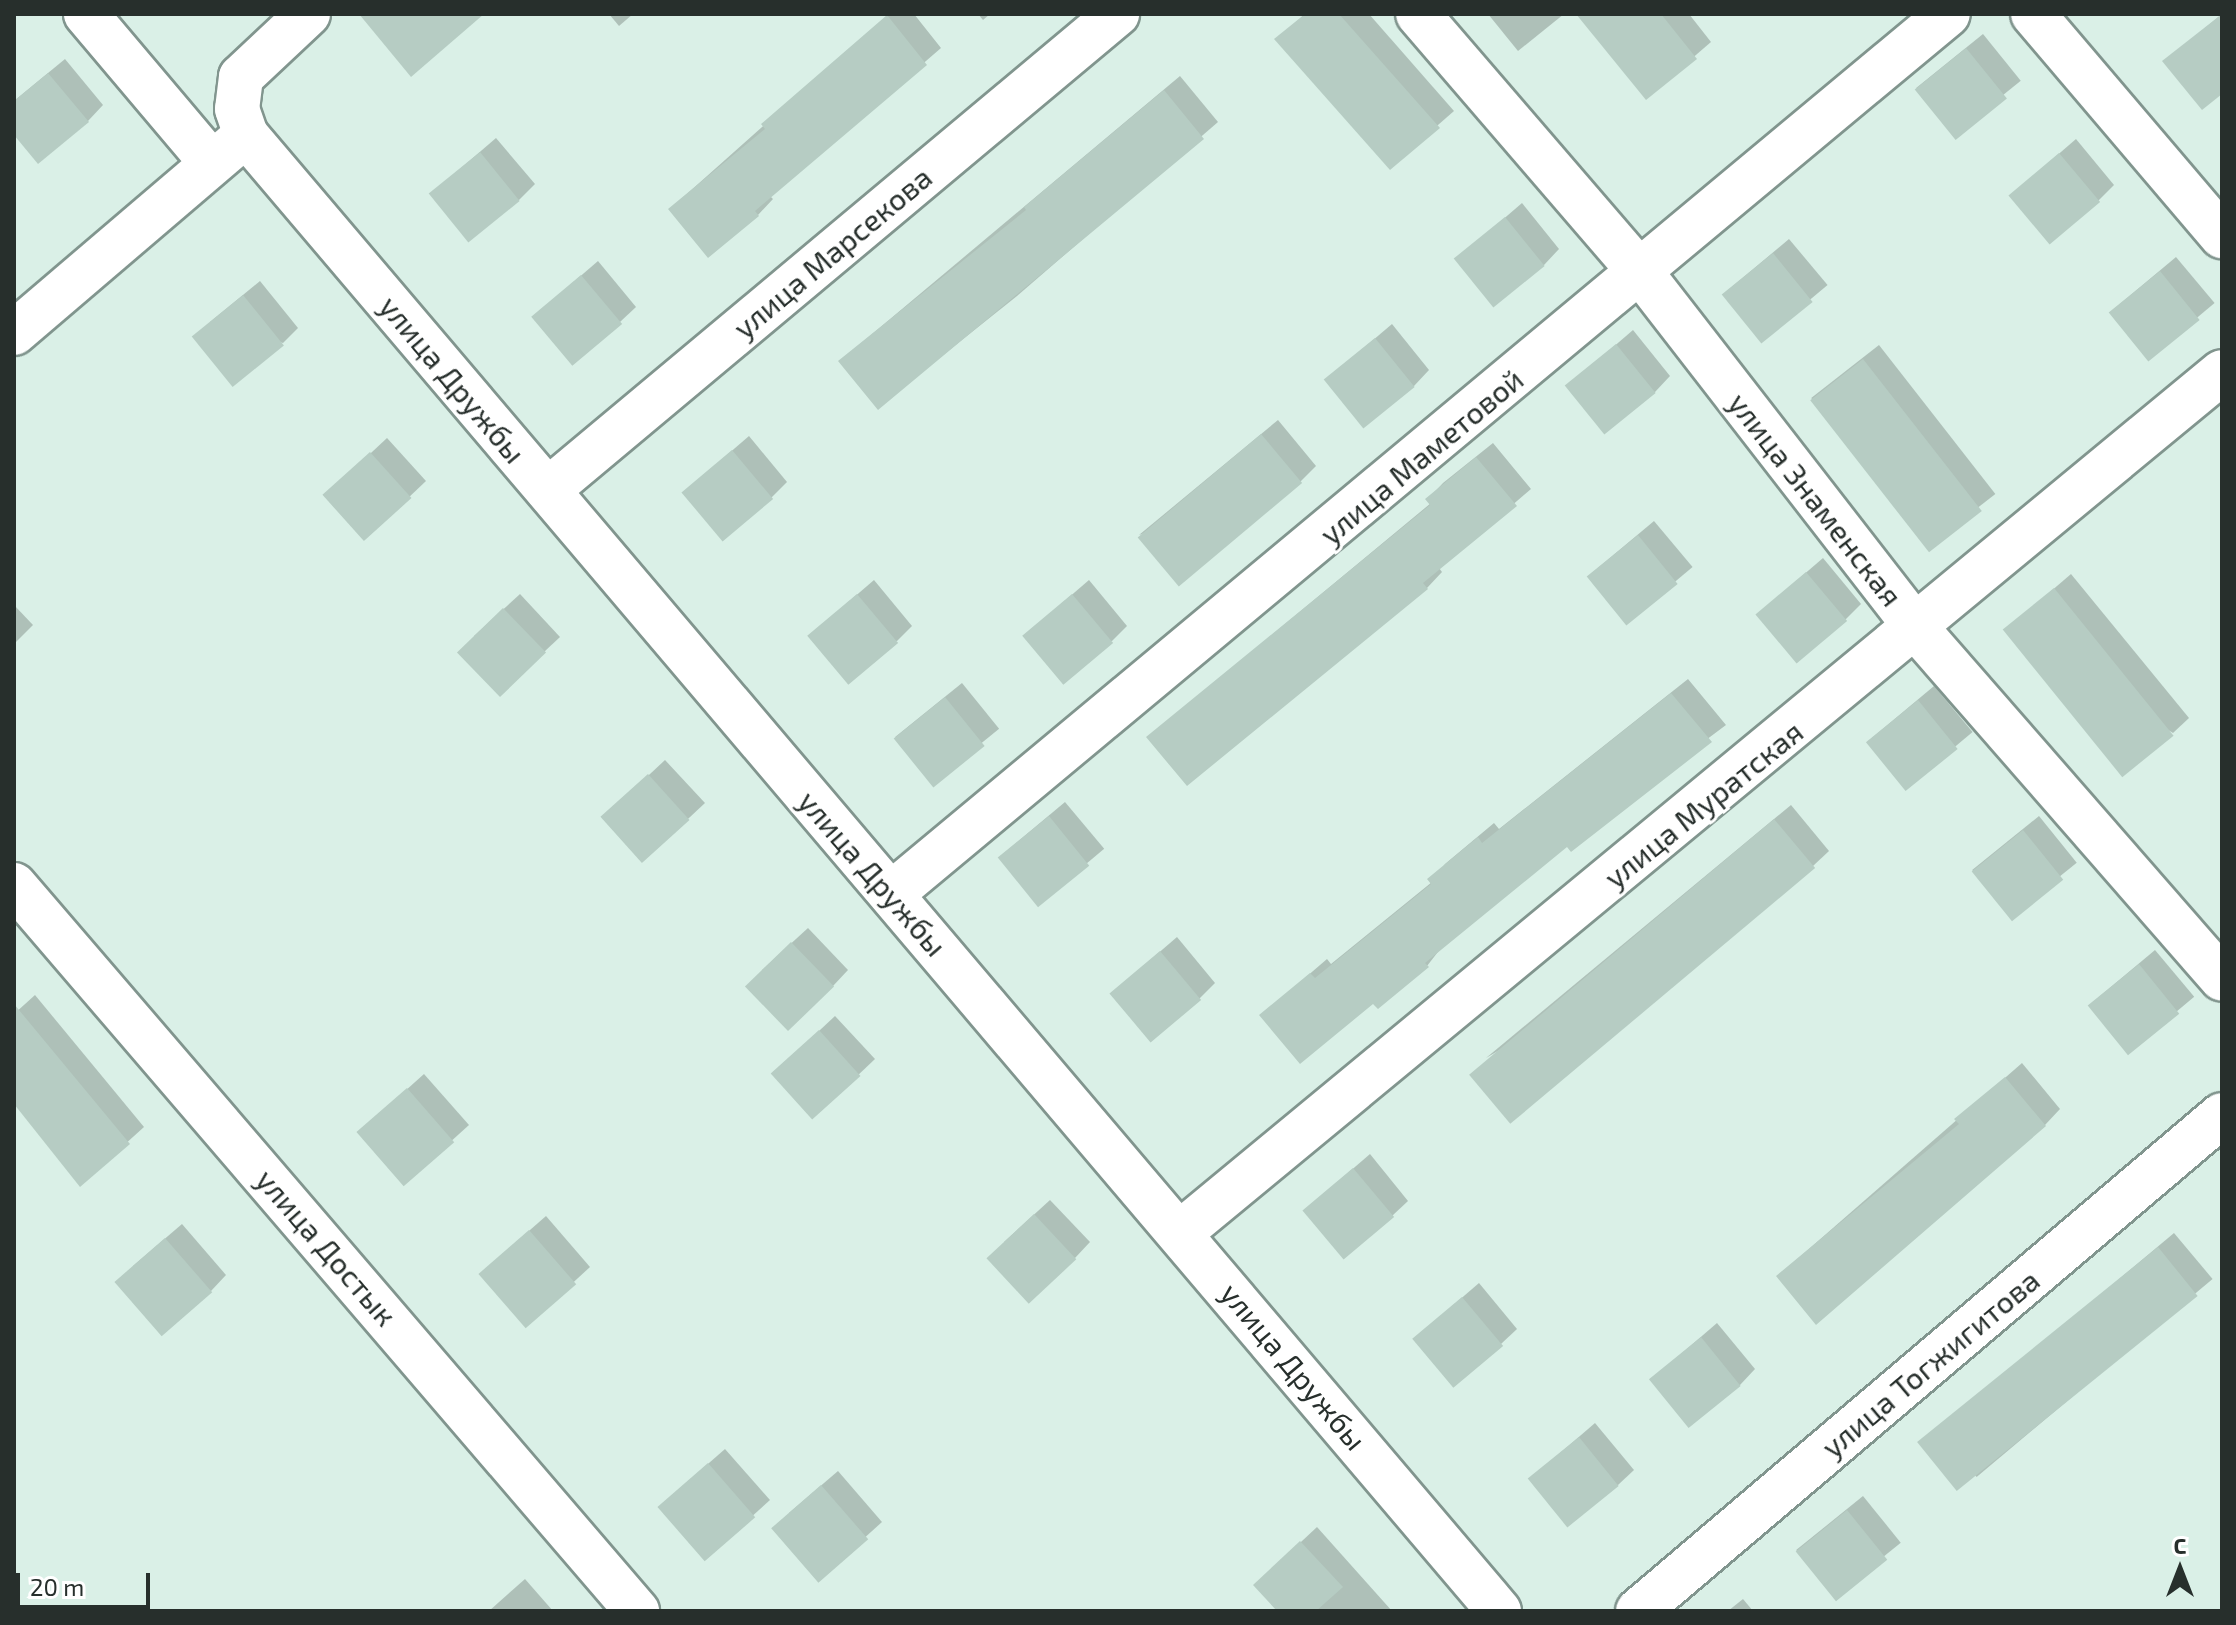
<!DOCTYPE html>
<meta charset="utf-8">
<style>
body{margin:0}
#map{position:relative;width:2236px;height:1625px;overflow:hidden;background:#daf0e7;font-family:"Exo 2",sans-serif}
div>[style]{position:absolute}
.shadow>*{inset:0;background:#0003;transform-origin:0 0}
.building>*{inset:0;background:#b6ccc3;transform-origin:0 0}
.roads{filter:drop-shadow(2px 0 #81958e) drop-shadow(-2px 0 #81958e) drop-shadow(0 2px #81958e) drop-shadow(0 -2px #81958e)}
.street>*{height:44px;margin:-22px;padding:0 22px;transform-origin:22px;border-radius:22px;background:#fff}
span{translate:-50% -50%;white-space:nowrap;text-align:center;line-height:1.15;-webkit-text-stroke:6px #fff;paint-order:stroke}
.street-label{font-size:30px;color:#272f2c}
.frame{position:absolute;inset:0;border:16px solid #272f2c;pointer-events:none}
.north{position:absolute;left:2140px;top:1529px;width:80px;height:80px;-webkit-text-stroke:6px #fff;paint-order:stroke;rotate:0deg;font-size:22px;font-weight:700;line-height:32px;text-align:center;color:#272f2c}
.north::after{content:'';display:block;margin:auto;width:28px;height:36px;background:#272f2c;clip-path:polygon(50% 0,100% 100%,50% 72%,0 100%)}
.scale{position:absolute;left:16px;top:1573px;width:134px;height:36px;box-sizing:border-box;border:4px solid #272f2c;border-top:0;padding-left:10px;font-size:24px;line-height:28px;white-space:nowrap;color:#272f2c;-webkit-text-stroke:6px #fff;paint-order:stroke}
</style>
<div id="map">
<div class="shadow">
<div style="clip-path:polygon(609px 14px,633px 14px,619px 26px)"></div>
<div style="clip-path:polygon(889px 14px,914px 14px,941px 48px,770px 196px,773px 199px,758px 215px,670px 209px)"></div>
<div style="clip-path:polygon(978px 14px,990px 14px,983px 20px)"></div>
<div style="clip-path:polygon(1305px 14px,1369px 14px,1454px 111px,1390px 167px,1277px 39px)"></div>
<div style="clip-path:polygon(1488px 14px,1564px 14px,1518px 51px)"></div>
<div style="clip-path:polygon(1651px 14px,1689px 14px,1711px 42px,1646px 98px)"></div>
<div style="clip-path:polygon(2222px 14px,2222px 91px,2165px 61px)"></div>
<div style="left:1983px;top:34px;width:60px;height:86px;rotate:51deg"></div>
<div style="clip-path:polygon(65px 59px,103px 105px,88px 121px,14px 132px,14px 101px)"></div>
<div style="clip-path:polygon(1180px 76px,1218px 122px,1017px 296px,878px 407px,840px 361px)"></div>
<div style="clip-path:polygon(496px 138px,535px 184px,519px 200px,431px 194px)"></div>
<div style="clip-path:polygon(2076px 139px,2114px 185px,2098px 201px,2011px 195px)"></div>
<div style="clip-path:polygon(1522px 203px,1559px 249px,1544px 265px,1457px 259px)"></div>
<div style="left:1789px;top:239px;width:60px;height:86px;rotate:50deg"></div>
<div style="left:2176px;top:257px;width:60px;height:86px;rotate:50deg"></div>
<div style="clip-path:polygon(598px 261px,636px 307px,620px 322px,533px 317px)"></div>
<div style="clip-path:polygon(260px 281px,298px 328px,283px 343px,210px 322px)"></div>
<div style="clip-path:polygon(1392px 324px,1429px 370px,1414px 386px,1326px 380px)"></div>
<div style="clip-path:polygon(1633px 330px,1670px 376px,1655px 392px,1568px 386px)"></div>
<div style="left:1879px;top:345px;width:189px;height:86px;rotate:52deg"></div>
<div style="clip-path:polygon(1278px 420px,1316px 466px,1300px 482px,1139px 535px)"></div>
<div style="clip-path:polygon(749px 436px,787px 482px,771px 498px,684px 492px)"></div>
<div style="clip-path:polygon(387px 438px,426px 481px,365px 539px,341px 481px)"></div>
<div style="clip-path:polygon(1493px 443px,1531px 489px,1439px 568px,1442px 572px,1427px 588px,1187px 784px,1149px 737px,1431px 503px,1428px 499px,1443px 483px)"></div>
<div style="left:1654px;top:521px;width:60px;height:86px;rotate:50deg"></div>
<div style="clip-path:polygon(1823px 558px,1861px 604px,1845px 620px,1758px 614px)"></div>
<div style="clip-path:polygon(2071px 574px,2189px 718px,2173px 733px,2006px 630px)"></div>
<div style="clip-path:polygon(874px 580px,912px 626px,897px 641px,809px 636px)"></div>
<div style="clip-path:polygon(1089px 580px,1127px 626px,1112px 641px,1024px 636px)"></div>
<div style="clip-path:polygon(520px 594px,560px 637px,544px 652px,474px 636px)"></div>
<div style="clip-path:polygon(14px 605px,33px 625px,14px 644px)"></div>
<div style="clip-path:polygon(1688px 679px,1726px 725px,1567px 844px,1441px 948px,1427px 966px,1374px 1001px,1262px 1015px,1327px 959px,1331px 964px,1432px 882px,1445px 864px,1494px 823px,1499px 829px)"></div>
<div style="left:962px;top:683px;width:59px;height:86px;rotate:51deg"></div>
<div style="left:1934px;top:686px;width:60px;height:86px;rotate:50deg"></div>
<div style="clip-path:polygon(665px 760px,705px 803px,643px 861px,619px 803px)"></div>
<div style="left:1065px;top:802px;width:61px;height:86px;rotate:50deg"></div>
<div style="clip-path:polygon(1791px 805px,1829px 851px,1813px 866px,1486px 1058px)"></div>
<div style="left:2039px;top:816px;width:60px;height:86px;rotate:51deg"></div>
<div style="clip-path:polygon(808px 928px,848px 970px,833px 986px,762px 970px)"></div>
<div style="clip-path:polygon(1177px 937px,1215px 983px,1199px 999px,1112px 993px)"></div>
<div style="left:2155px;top:950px;width:61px;height:86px;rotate:50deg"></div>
<div style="clip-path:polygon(35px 995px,144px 1127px,81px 1184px,14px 1101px,14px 1014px)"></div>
<div style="clip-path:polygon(835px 1016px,875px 1059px,814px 1117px,789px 1059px)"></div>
<div style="clip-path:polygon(2022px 1063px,2060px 1109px,2045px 1125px,1778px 1276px)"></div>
<div style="clip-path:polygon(424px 1074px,469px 1125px,405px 1183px,376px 1117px)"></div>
<div style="clip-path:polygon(1370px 1154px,1408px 1201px,1392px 1216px,1305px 1210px)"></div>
<div style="clip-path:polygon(1050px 1200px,1090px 1242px,1075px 1258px,1004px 1242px)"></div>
<div style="clip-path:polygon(546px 1216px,590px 1267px,527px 1325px,497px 1259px)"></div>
<div style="clip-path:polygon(182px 1224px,226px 1275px,211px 1291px,133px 1266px)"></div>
<div style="left:2174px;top:1233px;width:60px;height:308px;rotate:50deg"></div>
<div style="clip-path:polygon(1479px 1283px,1517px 1329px,1501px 1344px,1414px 1339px)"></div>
<div style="clip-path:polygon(1717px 1323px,1755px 1369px,1740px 1385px,1652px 1379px)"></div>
<div style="clip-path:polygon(1595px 1423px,1634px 1470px,1618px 1485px,1530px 1479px)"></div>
<div style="clip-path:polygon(725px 1449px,770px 1500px,706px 1558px,677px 1491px)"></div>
<div style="clip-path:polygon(838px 1471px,882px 1522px,819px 1579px,789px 1513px)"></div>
<div style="left:1863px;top:1496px;width:60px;height:86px;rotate:51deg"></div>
<div style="clip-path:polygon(1317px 1527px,1392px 1611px,1279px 1611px,1271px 1570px)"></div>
<div style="clip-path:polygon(525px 1579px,553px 1611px,489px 1611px)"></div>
<div style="clip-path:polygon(1743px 1599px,1753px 1611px,1728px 1611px)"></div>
</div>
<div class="building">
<div style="clip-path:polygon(359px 14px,484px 14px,411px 77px)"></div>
<div style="clip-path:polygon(1305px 14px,1339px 14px,1440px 128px,1390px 170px,1274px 39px)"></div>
<div style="clip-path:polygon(1576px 14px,1661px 14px,1697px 59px,1646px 100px)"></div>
<div style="clip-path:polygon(2222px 14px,2222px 94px,2202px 110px,2162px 61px)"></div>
<div style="clip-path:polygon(887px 15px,927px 65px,755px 211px,759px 216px,708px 258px,668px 209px,765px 129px,761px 124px)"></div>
<div style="left:1966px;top:48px;width:65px;height:66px;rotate:51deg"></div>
<div style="clip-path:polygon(48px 73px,89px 122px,38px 164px,14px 135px,14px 101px)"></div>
<div style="clip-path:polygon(1164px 90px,1204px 139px,878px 410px,838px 361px,1026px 210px,1024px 207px)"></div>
<div style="left:480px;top:152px;width:63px;height:66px;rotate:51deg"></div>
<div style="left:2059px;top:153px;width:64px;height:66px;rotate:50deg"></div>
<div style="left:1505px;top:217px;width:63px;height:66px;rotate:51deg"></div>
<div style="left:1773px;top:253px;width:63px;height:66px;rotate:51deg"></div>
<div style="left:2160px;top:271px;width:63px;height:66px;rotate:51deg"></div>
<div style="left:581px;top:275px;width:64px;height:65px;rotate:50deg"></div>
<div style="left:243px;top:295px;width:65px;height:66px;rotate:51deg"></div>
<div style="left:1375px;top:338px;width:63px;height:66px;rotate:51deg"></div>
<div style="left:1616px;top:344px;width:63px;height:66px;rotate:51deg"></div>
<div style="left:1863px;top:359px;width:193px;height:67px;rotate:52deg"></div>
<div style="left:1261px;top:434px;width:64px;height:161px;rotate:50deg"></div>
<div style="left:732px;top:450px;width:64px;height:66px;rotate:50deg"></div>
<div style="left:370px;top:452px;width:62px;height:64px;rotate:48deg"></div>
<div style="clip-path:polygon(1476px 457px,1517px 506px,1423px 583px,1428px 589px,1187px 786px,1146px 737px,1430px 505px,1425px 499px)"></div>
<div style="left:1638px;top:535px;width:63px;height:66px;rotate:51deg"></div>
<div style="left:1806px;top:572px;width:64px;height:66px;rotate:50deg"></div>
<div style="left:2054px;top:588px;width:190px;height:66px;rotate:51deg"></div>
<div style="left:857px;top:594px;width:64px;height:65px;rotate:50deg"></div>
<div style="left:1072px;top:594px;width:64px;height:65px;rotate:50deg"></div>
<div style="left:503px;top:608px;width:62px;height:64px;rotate:46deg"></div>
<div style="clip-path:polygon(1671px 693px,1712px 742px,1571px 852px,1567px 847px,1425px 963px,1429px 967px,1378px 1009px,1373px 1004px,1300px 1064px,1259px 1015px,1310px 973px,1315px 978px,1431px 884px,1427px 879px,1478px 837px,1482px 843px)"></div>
<div style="left:945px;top:697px;width:63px;height:66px;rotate:51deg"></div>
<div style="left:1918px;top:700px;width:63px;height:67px;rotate:51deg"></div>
<div style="left:648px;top:774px;width:62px;height:64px;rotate:48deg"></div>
<div style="left:1049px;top:816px;width:64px;height:66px;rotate:51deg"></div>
<div style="left:1774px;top:819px;width:64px;height:398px;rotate:50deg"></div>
<div style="left:2023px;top:830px;width:64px;height:66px;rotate:51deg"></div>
<div style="left:791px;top:942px;width:62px;height:64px;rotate:46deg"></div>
<div style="left:1160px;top:951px;width:64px;height:66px;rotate:50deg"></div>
<div style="left:2139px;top:964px;width:64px;height:66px;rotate:51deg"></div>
<div style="clip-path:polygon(14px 1004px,130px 1144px,80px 1187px,14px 1104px)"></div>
<div style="left:819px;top:1030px;width:62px;height:65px;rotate:48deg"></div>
<div style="clip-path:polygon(2005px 1077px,2046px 1126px,1816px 1325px,1776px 1276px,1959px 1124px,1954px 1119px)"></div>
<div style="left:407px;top:1088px;width:72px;height:67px;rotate:49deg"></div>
<div style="left:1353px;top:1168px;width:64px;height:66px;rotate:50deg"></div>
<div style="left:1034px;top:1214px;width:62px;height:65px;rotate:47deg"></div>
<div style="left:529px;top:1230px;width:72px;height:67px;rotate:49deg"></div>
<div style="left:165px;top:1238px;width:72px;height:67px;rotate:49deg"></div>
<div style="left:2158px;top:1247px;width:63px;height:310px;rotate:51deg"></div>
<div style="left:1462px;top:1297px;width:64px;height:65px;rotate:50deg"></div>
<div style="left:1701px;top:1337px;width:63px;height:67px;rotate:51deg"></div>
<div style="left:1579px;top:1437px;width:63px;height:66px;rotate:51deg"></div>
<div style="left:708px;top:1463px;width:72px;height:67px;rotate:49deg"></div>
<div style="left:821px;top:1485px;width:72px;height:66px;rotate:49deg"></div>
<div style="left:1847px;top:1510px;width:64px;height:66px;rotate:51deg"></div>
<div style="clip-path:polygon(1300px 1541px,1343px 1587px,1316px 1611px,1277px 1611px,1253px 1585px)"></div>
</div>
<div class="roads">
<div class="street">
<div style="left:86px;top:14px;width:194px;rotate:49.8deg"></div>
<div style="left:308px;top:14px;width:92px;rotate:136.8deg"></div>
<div style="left:241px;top:77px;width:32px;rotate:97deg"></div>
<div style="left:237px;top:109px;width:28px;rotate:71deg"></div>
<div style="left:246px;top:135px;width:1936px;rotate:49.67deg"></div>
<div style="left:1418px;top:14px;width:343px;rotate:49.3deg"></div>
<div style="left:1642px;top:274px;width:449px;rotate:52.2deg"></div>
<div style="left:1917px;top:629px;width:464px;rotate:48.9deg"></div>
<div style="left:2033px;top:14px;width:292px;rotate:49.6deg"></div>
<div style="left:14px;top:333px;width:305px;rotate:-40.5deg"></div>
<div style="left:548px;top:490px;width:742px;rotate:-39.91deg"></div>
<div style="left:14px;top:885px;width:957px;rotate:49.37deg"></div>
<div style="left:891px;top:894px;width:1375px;rotate:-39.78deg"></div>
<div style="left:1181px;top:1232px;width:1350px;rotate:-39.56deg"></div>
<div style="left:1638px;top:1611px;width:766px;rotate:-40.34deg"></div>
</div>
</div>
<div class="street-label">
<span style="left:832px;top:252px;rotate:-40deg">улица Марсекова</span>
<span style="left:453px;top:379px;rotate:50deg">улица Дружбы</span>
<span style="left:1421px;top:456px;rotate:-40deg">улица Маметовой</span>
<span style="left:1816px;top:499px;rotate:52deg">улица Знаменская</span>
<span style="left:1703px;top:804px;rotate:-39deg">улица Муратская</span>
<span style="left:873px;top:873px;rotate:49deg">улица Дружбы</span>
<span style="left:327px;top:1247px;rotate:49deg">улица Достык</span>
<span style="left:1930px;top:1363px;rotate:-40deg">улица Тогжигитова</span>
<span style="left:1294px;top:1366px;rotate:50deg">улица Дружбы</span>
</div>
<div class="frame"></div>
<div class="north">С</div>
<div class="scale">20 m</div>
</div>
